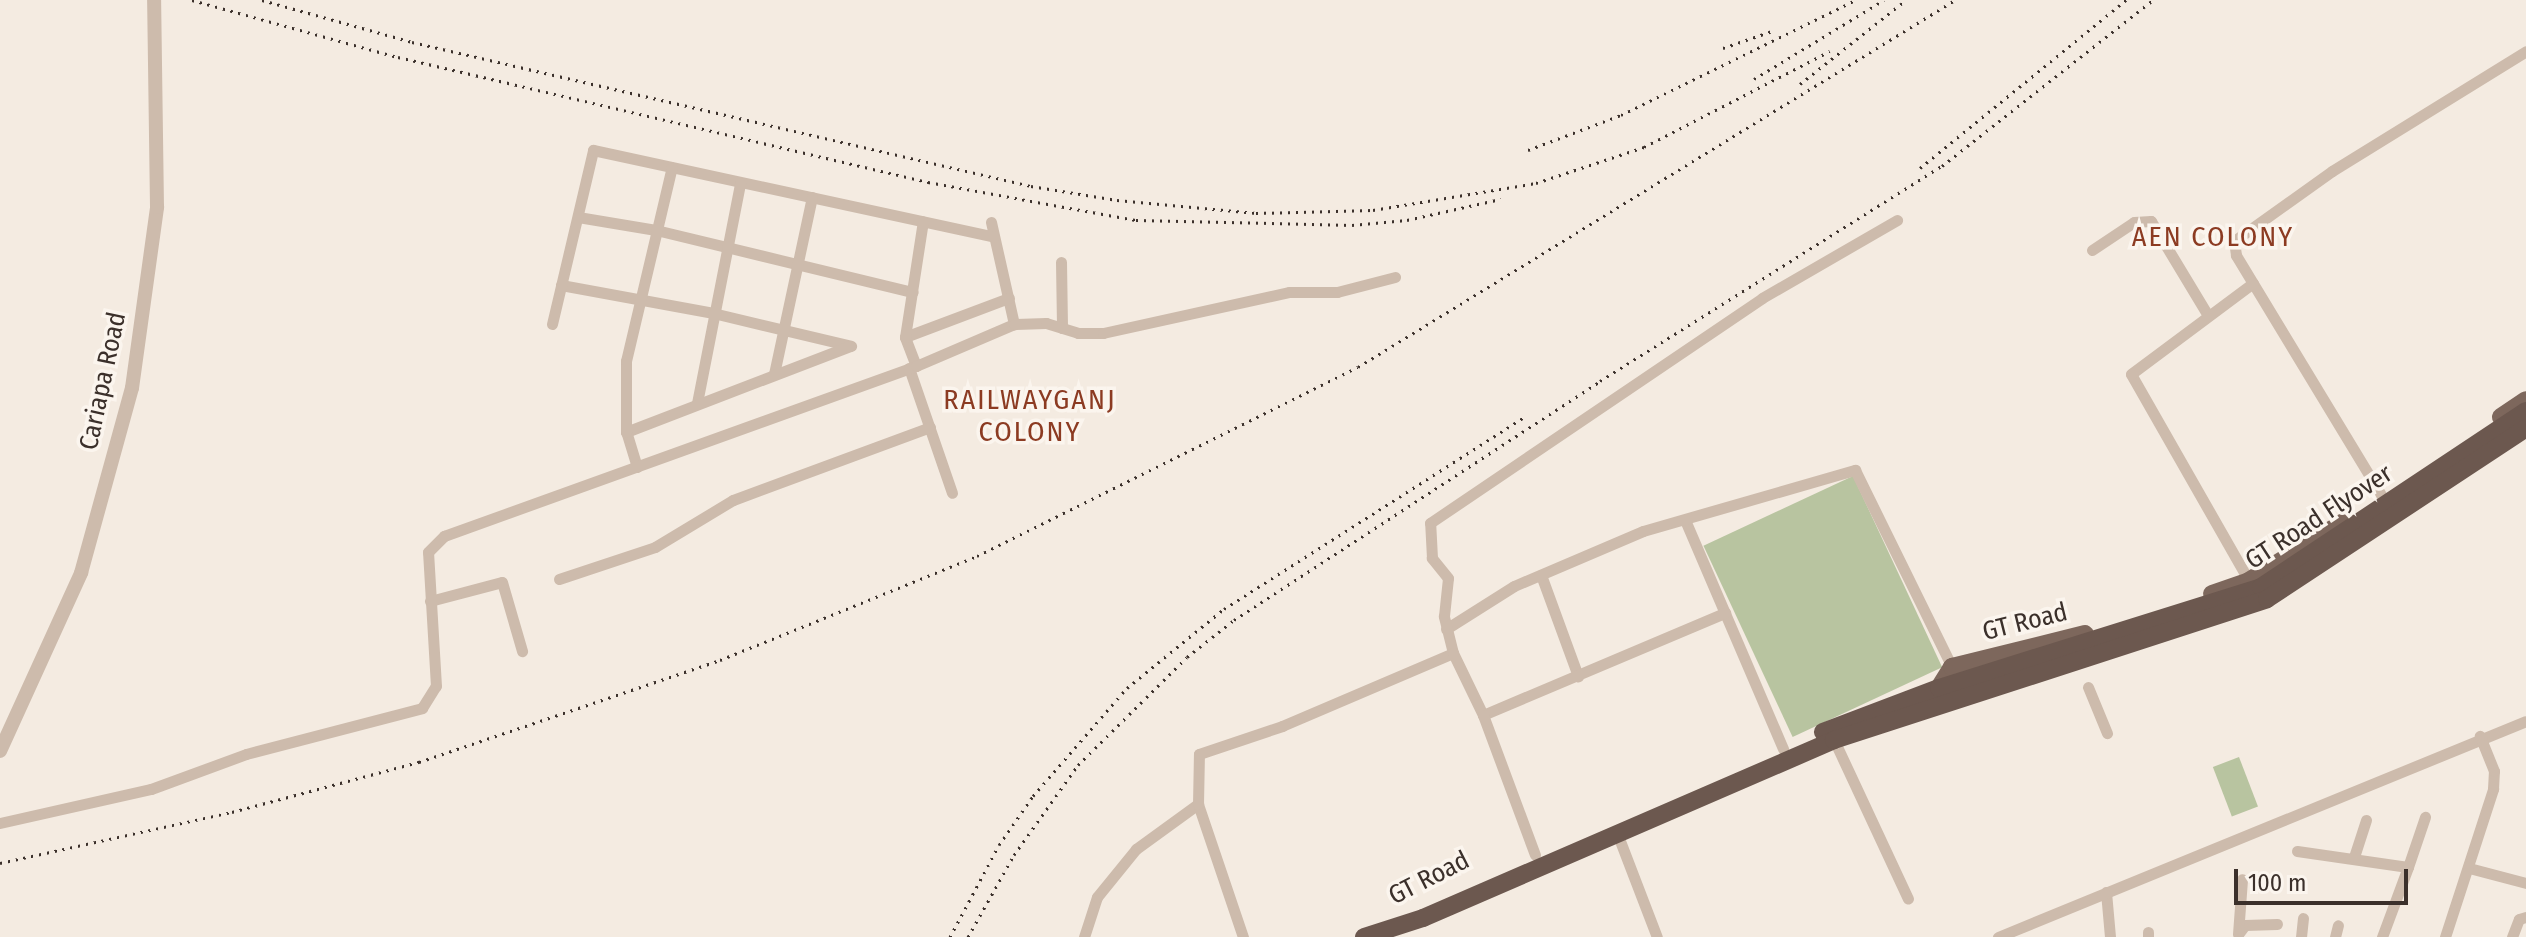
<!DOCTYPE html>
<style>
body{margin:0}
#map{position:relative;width:2526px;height:937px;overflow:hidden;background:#f4ebe1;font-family:"Fira Sans Condensed",sans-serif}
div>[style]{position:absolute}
.green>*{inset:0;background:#b8c4a0;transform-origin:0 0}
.minor>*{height:11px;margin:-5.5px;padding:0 5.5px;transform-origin:5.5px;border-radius:5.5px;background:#cdbbac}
.tertiary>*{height:14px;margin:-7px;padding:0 7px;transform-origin:7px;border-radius:7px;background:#cdbbac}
.primary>*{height:18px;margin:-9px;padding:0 9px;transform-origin:9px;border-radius:9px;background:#7d675c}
.trunk>*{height:18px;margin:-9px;padding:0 9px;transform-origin:9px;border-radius:9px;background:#6c584f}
.rail>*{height:3px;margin-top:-1.5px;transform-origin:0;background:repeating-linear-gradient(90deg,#3b302b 0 2px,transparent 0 8px)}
span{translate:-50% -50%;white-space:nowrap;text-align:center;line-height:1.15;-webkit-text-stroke:7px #fbf5ee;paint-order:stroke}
.street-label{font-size:26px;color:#3b302b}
.neighbourhood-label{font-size:28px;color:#8c3b22;letter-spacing:2px}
.scale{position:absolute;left:2234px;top:869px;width:174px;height:36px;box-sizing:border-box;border:4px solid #3b302b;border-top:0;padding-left:10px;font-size:24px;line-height:28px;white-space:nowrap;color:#3b302b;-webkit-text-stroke:6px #fbf5ee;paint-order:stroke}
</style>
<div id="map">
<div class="green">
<div style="left:1853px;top:476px;width:211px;height:165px;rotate:65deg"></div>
<div style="left:2239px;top:757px;width:53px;height:28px;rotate:69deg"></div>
</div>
<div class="minor">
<div style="left:578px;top:217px;width:79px;rotate:9.5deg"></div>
<div style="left:656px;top:230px;width:264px;rotate:13.6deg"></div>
<div style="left:991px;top:222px;width:105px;rotate:77.3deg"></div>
<div style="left:2092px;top:250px;width:50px;rotate:-33.7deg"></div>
<div style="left:2134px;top:222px;width:17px;rotate:-3deg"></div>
<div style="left:2151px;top:221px;width:109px;rotate:58.9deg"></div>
<div style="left:1061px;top:262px;width:66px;rotate:89.1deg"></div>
<div style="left:561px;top:285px;width:155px;rotate:10.4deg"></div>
<div style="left:713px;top:313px;width:142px;rotate:13.4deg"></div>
<div style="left:552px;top:324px;width:179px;rotate:-76.7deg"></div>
<div style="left:593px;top:150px;width:410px;rotate:12.2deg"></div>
<div style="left:905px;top:337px;width:111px;rotate:-20.6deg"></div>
<div style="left:916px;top:366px;width:31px;rotate:-111deg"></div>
<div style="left:905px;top:337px;width:117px;rotate:-81.2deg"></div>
<div style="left:909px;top:368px;width:132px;rotate:71deg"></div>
<div style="left:774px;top:374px;width:181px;rotate:-77.9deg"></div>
<div style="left:697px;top:403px;width:224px;rotate:-78.9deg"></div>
<div style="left:626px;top:432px;width:240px;rotate:-21deg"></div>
<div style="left:637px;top:467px;width:37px;rotate:-107deg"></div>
<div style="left:626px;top:432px;width:71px;rotate:-90deg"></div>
<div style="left:626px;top:361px;width:199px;rotate:-76.7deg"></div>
<div style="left:2383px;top:498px;width:284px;rotate:-121.2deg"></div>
<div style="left:2236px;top:255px;width:14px;rotate:-98deg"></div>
<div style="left:2234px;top:241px;width:120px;rotate:-35.5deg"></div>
<div style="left:2332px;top:171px;width:228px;rotate:-31.7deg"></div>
<div style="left:1685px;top:520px;width:249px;rotate:66.8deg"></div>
<div style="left:1541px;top:575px;width:108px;rotate:69.9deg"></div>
<div style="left:559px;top:579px;width:101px;rotate:-18.4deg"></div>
<div style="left:655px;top:547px;width:91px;rotate:-31.1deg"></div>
<div style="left:733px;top:500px;width:210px;rotate:-20.3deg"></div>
<div style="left:2249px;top:581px;width:238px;rotate:-119.7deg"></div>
<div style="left:2131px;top:374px;width:152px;rotate:-36.7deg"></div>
<div style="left:430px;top:601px;width:74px;rotate:-14.8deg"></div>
<div style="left:502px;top:582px;width:72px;rotate:73.8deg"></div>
<div style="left:1446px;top:629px;width:80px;rotate:-32.3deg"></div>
<div style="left:1514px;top:586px;width:140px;rotate:-23.1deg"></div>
<div style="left:1643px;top:531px;width:221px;rotate:-16.1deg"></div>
<div style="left:1855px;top:470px;width:220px;rotate:63.8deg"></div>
<div style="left:1453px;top:653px;width:38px;rotate:-104deg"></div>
<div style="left:1444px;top:616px;width:38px;rotate:-84deg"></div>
<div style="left:1448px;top:578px;width:26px;rotate:-129deg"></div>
<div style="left:1432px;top:558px;width:35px;rotate:-93deg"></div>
<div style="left:1430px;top:523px;width:401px;rotate:-34.1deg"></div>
<div style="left:1762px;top:298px;width:156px;rotate:-30deg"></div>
<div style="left:2088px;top:687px;width:50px;rotate:67.6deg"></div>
<div style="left:1483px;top:715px;width:263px;rotate:-22.9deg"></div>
<div style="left:1834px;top:740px;width:175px;rotate:65deg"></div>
<div style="left:0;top:823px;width:155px;rotate:-12.7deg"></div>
<div style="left:151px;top:789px;width:101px;rotate:-20.2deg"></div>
<div style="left:246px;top:754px;width:182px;rotate:-14.6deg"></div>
<div style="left:422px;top:708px;width:26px;rotate:-58deg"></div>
<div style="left:436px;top:686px;width:134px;rotate:-93.4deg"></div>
<div style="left:428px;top:552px;width:23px;rotate:-45deg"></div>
<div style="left:444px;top:536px;width:502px;rotate:-19.81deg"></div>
<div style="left:916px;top:366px;width:107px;rotate:-23.2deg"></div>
<div style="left:1014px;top:324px;width:32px;rotate:-2deg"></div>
<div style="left:1046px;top:323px;width:34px;rotate:17deg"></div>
<div style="left:1078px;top:333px;width:25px"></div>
<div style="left:1103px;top:333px;width:190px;rotate:-12.4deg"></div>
<div style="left:1289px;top:292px;width:48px"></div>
<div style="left:1337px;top:292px;width:60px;rotate:-14.5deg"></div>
<div style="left:1617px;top:833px;width:111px;rotate:69deg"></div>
<div style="left:2297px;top:851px;width:112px;rotate:8.2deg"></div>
<div style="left:2408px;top:867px;width:75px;rotate:110.4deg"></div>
<div style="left:2354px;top:857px;width:39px;rotate:-72deg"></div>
<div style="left:2408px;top:867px;width:53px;rotate:-71.2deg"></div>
<div style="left:2469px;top:868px;width:59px;rotate:14.7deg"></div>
<div style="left:2106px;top:892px;width:45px;rotate:84.9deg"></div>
<div style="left:2239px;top:933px;width:10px;rotate:-53deg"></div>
<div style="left:2245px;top:925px;width:32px;rotate:-2deg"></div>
<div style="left:2238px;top:934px;width:55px;rotate:-85.8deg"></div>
<div style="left:1084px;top:937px;width:42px;rotate:-72deg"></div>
<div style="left:1097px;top:897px;width:62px;rotate:-50.9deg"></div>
<div style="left:1136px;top:849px;width:77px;rotate:-36deg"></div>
<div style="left:1243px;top:937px;width:140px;rotate:-108.7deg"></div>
<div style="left:1198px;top:804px;width:50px;rotate:-88.9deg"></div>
<div style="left:1199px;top:754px;width:88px;rotate:-18.6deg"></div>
<div style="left:1282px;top:726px;width:186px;rotate:-23.1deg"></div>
<div style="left:1453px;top:653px;width:69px;rotate:64.2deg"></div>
<div style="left:1483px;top:715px;width:149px;rotate:69.6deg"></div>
<div style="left:1998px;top:937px;width:570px;rotate:-22.25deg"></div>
<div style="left:2148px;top:937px;width:5px;rotate:-90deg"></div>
<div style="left:2301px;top:937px;width:19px;rotate:-84deg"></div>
<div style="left:2335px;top:937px;width:12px;rotate:-76deg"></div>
<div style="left:2445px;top:937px;width:156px;rotate:-72deg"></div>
<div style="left:2493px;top:789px;width:18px;rotate:-87deg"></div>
<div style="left:2494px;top:771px;width:38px;rotate:-112deg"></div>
<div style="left:2512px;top:937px;width:19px;rotate:-69deg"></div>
<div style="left:2519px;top:919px;width:7px;rotate:-16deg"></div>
</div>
<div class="tertiary">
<div style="left:0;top:751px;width:196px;rotate:-65.5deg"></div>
<div style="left:81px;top:573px;width:192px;rotate:-74.6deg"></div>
<div style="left:132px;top:388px;width:183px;rotate:-82.1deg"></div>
<div style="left:157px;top:207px;width:207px;rotate:-90.8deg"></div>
</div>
<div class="primary">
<div style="left:2501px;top:417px;width:30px;rotate:-34deg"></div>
<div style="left:2212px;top:594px;width:39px;rotate:-19deg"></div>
<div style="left:2249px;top:581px;width:115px;rotate:-31.9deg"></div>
<div style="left:1939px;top:688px;width:25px;rotate:-58deg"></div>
<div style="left:1952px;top:667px;width:137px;rotate:-13.9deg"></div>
</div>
<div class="trunk">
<div style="left:1823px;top:732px;width:124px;rotate:-20.8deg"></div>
<div style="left:1939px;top:688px;width:337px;rotate:-17.4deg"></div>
<div style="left:2261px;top:587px;width:318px;rotate:-33.6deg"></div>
<div style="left:1364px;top:937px;width:62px;rotate:-17.9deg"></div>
<div style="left:1423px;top:918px;width:448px;rotate:-23.4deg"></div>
<div style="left:1834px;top:740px;width:455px;rotate:-18deg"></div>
<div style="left:2267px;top:599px;width:310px;rotate:-33.4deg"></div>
</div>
<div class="rail">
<div style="left:192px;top:0;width:214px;rotate:15.5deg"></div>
<div style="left:398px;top:57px;width:545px;rotate:13.27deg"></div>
<div style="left:928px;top:182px;width:211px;rotate:10.4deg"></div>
<div style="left:1136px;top:220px;width:216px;rotate:1.3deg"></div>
<div style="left:1352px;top:225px;width:55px;rotate:-5.2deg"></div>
<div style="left:1407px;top:220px;width:96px;rotate:-12.6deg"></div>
<div style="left:262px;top:0;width:156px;rotate:15.6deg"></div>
<div style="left:412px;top:42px;width:636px;rotate:13.1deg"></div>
<div style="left:1031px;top:186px;width:87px;rotate:9.2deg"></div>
<div style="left:1117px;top:200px;width:140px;rotate:5.3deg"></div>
<div style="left:1256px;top:213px;width:117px;rotate:-1.5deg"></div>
<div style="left:1373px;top:210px;width:165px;rotate:-9.4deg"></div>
<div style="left:1536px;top:183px;width:114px;rotate:-18.4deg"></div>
<div style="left:1644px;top:147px;width:209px;rotate:-27.3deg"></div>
<div style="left:1723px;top:48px;width:52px;rotate:-19.1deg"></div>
<div style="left:1754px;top:79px;width:152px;rotate:-31.3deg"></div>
<div style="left:1800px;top:84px;width:135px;rotate:-38.4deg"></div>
<div style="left:1528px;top:150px;width:99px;rotate:-20.6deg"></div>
<div style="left:1621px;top:115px;width:262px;rotate:-26.1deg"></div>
<div style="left:1920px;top:168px;width:266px;rotate:-39.2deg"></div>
<div style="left:0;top:863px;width:238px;rotate:-12.4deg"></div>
<div style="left:232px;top:812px;width:194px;rotate:-15deg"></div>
<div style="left:419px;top:762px;width:318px;rotate:-18.7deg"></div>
<div style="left:720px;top:660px;width:277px;rotate:-22deg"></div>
<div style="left:977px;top:556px;width:425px;rotate:-26.4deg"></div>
<div style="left:1358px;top:367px;width:701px;rotate:-31.58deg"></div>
<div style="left:950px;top:937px;width:104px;rotate:-62deg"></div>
<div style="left:999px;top:845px;width:60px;rotate:-55.2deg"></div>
<div style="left:1033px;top:796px;width:143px;rotate:-49deg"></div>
<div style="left:1127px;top:688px;width:125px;rotate:-39.2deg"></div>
<div style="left:1224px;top:609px;width:356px;rotate:-32.6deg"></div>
<div style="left:968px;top:937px;width:94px;rotate:-60.7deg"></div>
<div style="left:1014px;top:855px;width:110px;rotate:-54.6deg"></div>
<div style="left:1078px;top:765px;width:153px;rotate:-44.7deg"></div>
<div style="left:1187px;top:657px;width:60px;rotate:-38.2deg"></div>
<div style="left:1234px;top:620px;width:437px;rotate:-33.1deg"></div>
<div style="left:1600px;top:381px;width:404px;rotate:-32.2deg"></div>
<div style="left:1942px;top:166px;width:268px;rotate:-38.2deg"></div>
</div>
<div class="street-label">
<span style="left:103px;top:381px;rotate:-78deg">Cariapa Road</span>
<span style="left:2319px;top:517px;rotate:-33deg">GT Road Flyover</span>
<span style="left:2025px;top:622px;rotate:-14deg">GT Road</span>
<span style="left:1429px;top:878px;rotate:-27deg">GT Road</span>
</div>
<div class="neighbourhood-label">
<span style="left:2213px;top:237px">AEN COLONY</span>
<span style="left:1030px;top:416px">RAILWAYGANJ<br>COLONY</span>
</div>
<div class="scale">100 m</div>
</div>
